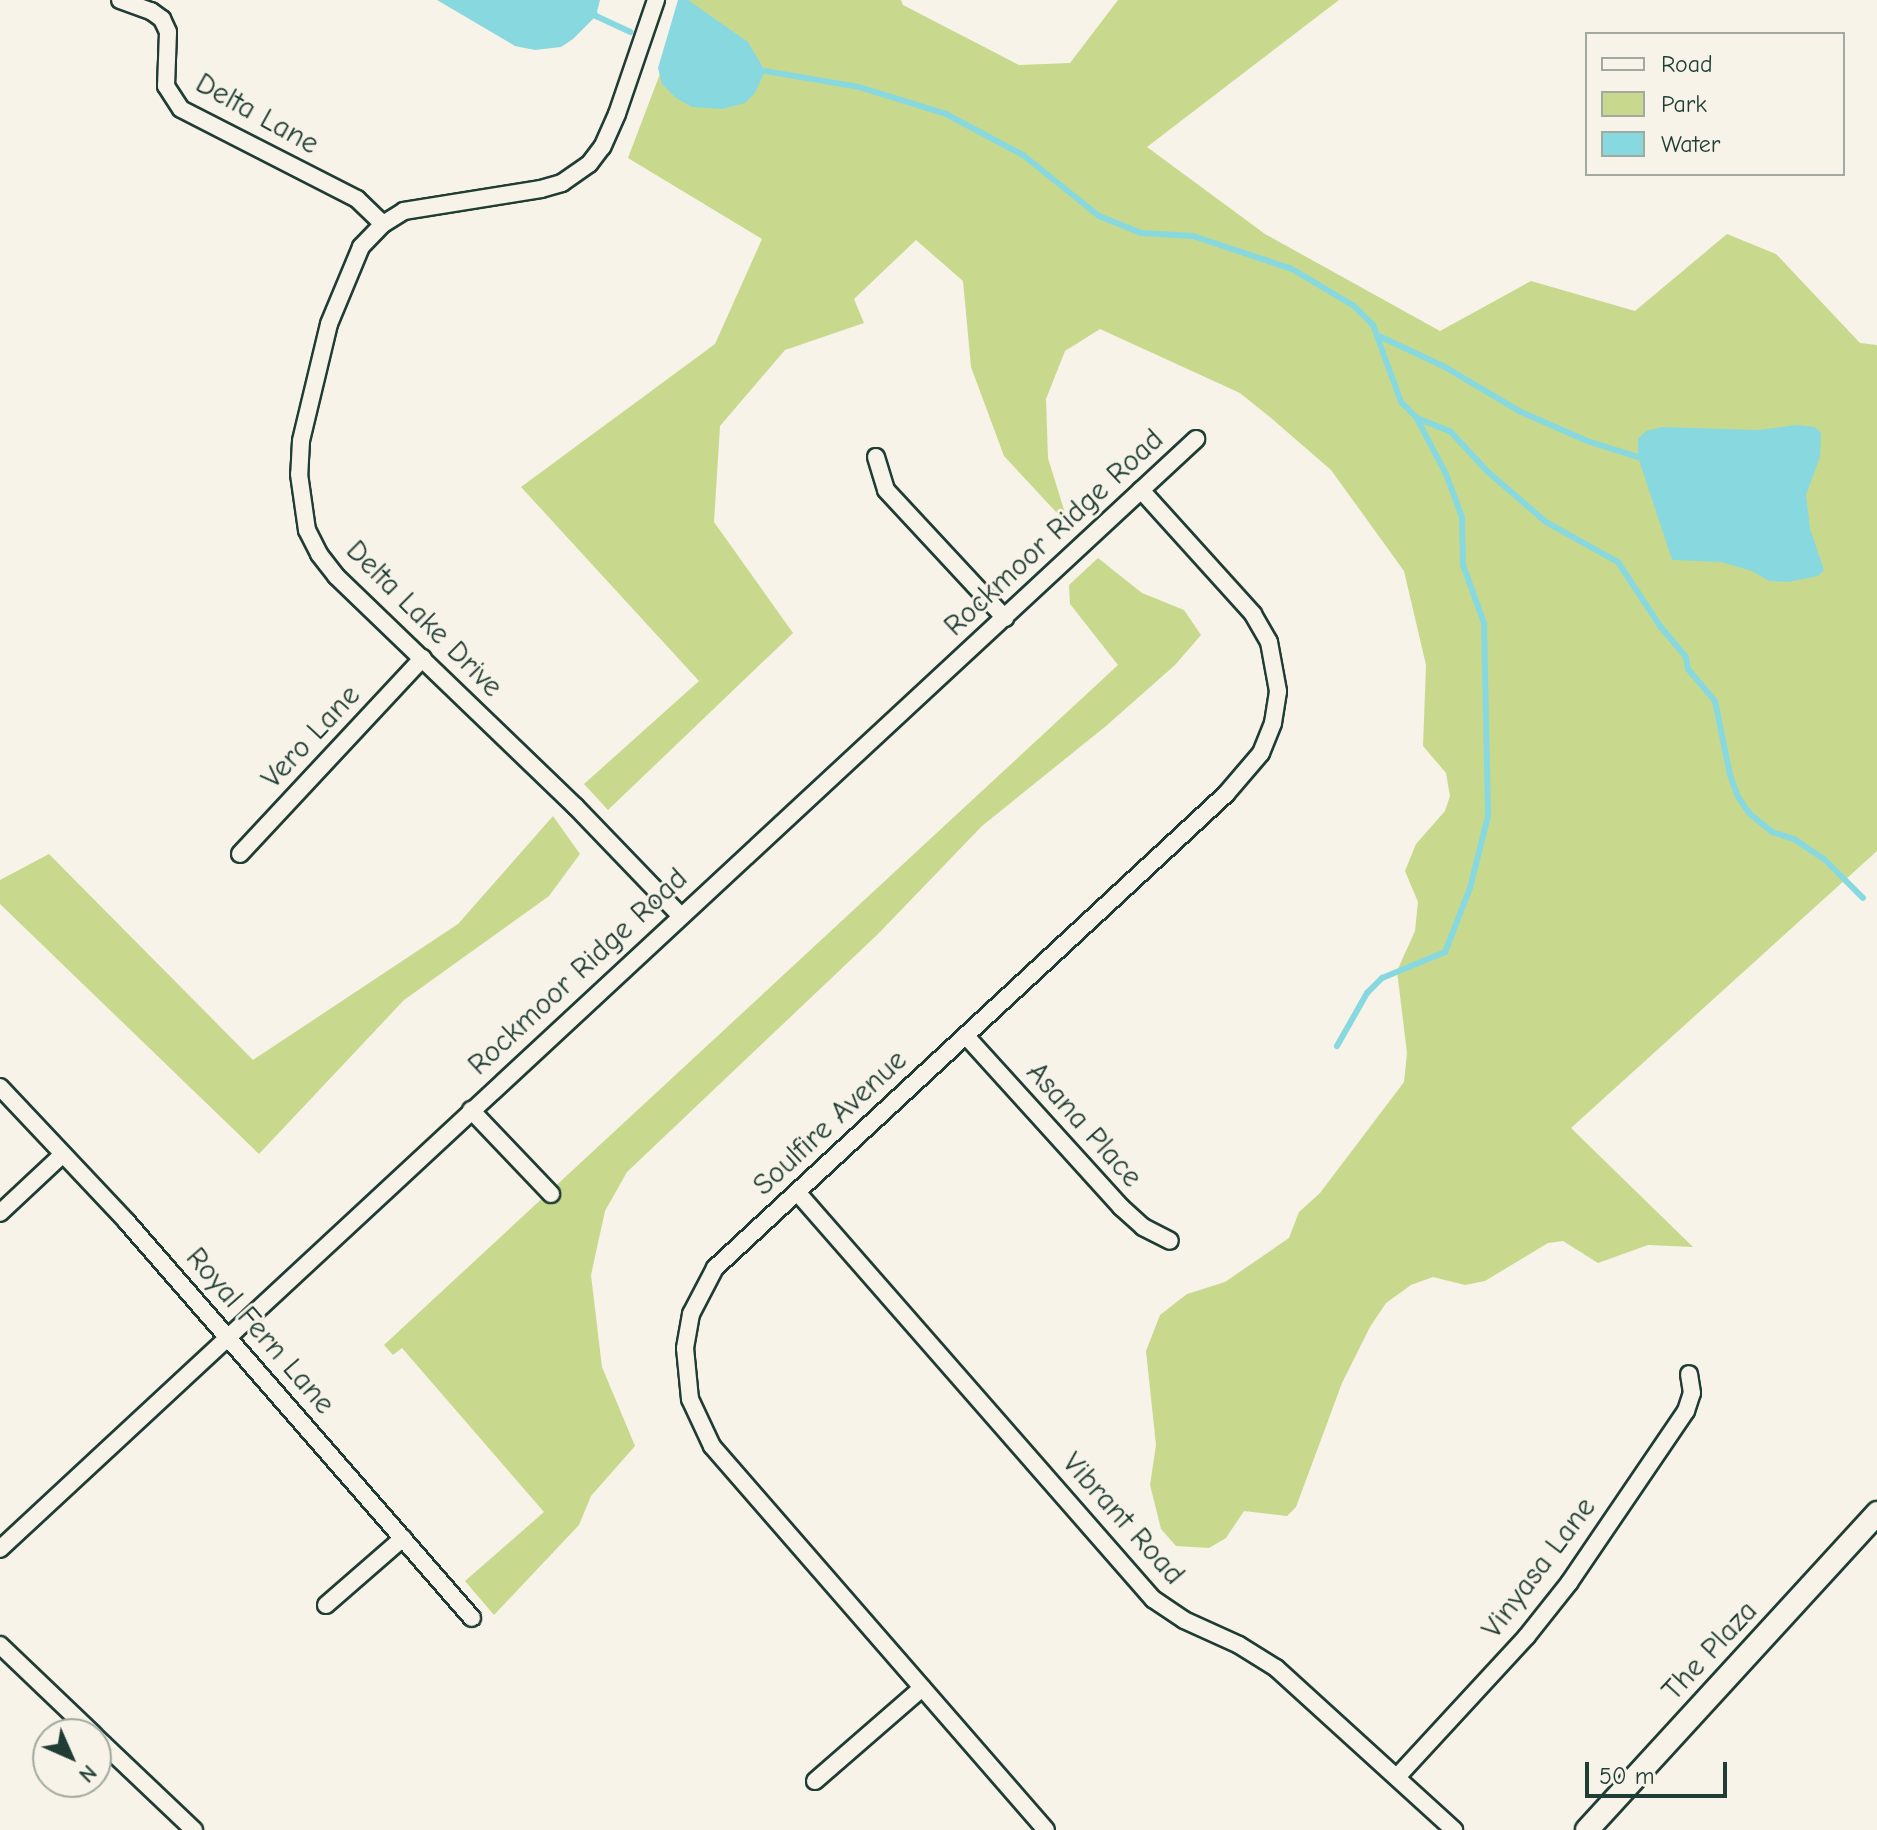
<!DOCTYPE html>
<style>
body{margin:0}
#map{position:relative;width:1877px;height:1830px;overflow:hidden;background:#f7f3e8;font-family:"Comic Neue",sans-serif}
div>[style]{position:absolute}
.green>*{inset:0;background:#c8d98d}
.water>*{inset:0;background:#88d9df}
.stream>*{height:6px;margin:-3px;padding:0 3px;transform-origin:3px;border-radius:3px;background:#88d9df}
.roads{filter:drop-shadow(2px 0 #1f3d34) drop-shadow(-2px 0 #1f3d34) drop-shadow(0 2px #1f3d34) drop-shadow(0 -2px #1f3d34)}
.street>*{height:16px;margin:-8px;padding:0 8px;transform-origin:8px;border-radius:8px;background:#f7f3e8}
.secondary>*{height:22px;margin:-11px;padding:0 11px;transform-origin:11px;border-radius:11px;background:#f7f3e8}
span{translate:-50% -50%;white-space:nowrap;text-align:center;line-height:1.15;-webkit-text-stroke:6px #f7f3e8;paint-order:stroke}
.street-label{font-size:30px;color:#1f3d34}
.legend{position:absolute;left:1585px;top:32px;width:260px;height:144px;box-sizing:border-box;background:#f7f3e8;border:2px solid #a1aaa0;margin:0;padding:10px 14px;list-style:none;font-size:24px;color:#1f3d34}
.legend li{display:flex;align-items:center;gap:16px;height:40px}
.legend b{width:40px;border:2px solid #a1aaa0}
.north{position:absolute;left:32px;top:1718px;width:80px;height:80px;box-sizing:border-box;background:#f7f3e8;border:2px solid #a1aaa0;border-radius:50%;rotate:135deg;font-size:22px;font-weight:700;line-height:32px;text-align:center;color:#1f3d34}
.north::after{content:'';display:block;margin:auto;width:28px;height:36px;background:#1f3d34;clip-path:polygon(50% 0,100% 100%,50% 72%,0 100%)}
.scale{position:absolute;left:1585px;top:1762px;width:142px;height:36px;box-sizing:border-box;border:4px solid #1f3d34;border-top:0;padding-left:10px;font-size:24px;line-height:28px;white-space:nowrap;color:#1f3d34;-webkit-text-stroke:6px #f7f3e8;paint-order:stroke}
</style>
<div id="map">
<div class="green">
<div style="clip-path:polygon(688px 0,901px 0,903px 5px,1019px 65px,1070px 63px,1118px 0,1339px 0,1147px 147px,1265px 234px,1440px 331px,1531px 281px,1635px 311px,1727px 234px,1776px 254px,1860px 343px,1877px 345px,1877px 851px,1571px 1128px,1693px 1247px,1648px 1245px,1598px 1263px,1563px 1241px,1548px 1243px,1485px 1281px,1465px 1285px,1433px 1277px,1411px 1285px,1386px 1303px,1370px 1327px,1342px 1383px,1296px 1507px,1287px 1516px,1244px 1511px,1226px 1538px,1209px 1548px,1176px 1546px,1161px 1529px,1150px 1485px,1156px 1445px,1146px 1351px,1160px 1315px,1187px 1294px,1225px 1282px,1289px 1238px,1299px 1212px,1320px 1193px,1404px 1082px,1407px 1053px,1397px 971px,1415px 931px,1418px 902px,1405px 871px,1416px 844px,1445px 811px,1450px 796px,1446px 773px,1423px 746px,1426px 665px,1404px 571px,1331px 470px,1271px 418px,1240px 393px,1100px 329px,1065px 351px,1046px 399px,1048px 458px,1069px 526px,1004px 456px,971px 367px,963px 281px,916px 240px,854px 299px,864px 323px,785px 350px,720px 426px,714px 522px,793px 633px,608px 810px,584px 784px,699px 681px,521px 487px,715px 344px,762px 239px,628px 158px)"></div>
<div style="clip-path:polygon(1098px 558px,1142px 593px,1184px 610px,1201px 635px,1175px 665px,1106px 726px,982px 826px,878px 934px,627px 1172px,605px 1211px,591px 1275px,602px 1367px,635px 1446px,591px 1496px,579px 1525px,494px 1615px,465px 1581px,544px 1512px,402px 1348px,393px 1355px,384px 1345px,1118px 665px,1070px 604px,1069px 585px)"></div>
<div style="clip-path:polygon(553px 816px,580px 854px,549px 896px,404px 1000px,259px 1154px,0 904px,0 880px,49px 854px,253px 1060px,458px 924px)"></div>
</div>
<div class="water">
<div style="clip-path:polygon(437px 0,600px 0,596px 16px,573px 39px,561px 47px,535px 50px,515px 46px)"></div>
<div style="clip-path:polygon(678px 0,688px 0,748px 42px,765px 71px,755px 93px,745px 103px,722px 109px,692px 107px,676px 98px,662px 84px,658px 68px)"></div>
<div style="clip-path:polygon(1797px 425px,1815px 427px,1821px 433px,1820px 457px,1806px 495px,1810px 528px,1824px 570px,1818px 576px,1788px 582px,1769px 581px,1752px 571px,1721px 562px,1672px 560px,1638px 457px,1638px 439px,1646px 431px,1662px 427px,1758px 430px)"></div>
</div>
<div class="stream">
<div style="left:586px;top:0;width:19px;rotate:58deg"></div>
<div style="left:596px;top:16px;width:38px;rotate:25deg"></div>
<div style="left:759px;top:70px;width:101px;rotate:9.6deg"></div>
<div style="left:859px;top:87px;width:91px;rotate:17.2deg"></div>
<div style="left:946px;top:114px;width:87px;rotate:28deg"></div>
<div style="left:1023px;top:155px;width:97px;rotate:38.8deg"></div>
<div style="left:1099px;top:216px;width:45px;rotate:22deg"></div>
<div style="left:1141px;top:233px;width:52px;rotate:3.3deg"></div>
<div style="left:1193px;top:236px;width:104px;rotate:18.4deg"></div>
<div style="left:1292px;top:269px;width:72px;rotate:30.8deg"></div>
<div style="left:1354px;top:306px;width:27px;rotate:45deg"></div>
<div style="left:1373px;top:325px;width:82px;rotate:70deg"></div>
<div style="left:1401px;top:402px;width:21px;rotate:45deg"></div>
<div style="left:1416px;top:417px;width:64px;rotate:62.2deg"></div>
<div style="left:1446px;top:474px;width:46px;rotate:69.6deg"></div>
<div style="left:1462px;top:517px;width:48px;rotate:88.8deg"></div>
<div style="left:1463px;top:565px;width:62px;rotate:70.1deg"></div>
<div style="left:1484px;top:623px;width:193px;rotate:88.8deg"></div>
<div style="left:1488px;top:816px;width:74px;rotate:104deg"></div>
<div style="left:1470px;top:888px;width:69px;rotate:111.3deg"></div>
<div style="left:1445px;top:952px;width:68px;rotate:157.6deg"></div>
<div style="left:1382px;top:978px;width:21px;rotate:135deg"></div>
<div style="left:1367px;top:993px;width:61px;rotate:119.5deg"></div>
<div style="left:1379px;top:336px;width:73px;rotate:25.2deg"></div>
<div style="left:1445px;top:367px;width:86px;rotate:30.7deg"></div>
<div style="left:1519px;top:411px;width:74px;rotate:23.8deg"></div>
<div style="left:1587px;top:441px;width:53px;rotate:17.4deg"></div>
<div style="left:1417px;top:418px;width:35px;rotate:22deg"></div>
<div style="left:1450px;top:431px;width:56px;rotate:47.2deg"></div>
<div style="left:1488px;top:472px;width:77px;rotate:40.8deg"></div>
<div style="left:1546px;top:522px;width:82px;rotate:29.1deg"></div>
<div style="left:1618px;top:562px;width:77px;rotate:56.7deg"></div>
<div style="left:1660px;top:626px;width:40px;rotate:50deg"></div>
<div style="left:1686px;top:657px;width:12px;rotate:81deg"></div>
<div style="left:1688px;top:669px;width:42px;rotate:49.8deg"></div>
<div style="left:1715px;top:701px;width:76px;rotate:78.5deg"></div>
<div style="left:1730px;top:775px;width:23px;rotate:70deg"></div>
<div style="left:1738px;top:797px;width:21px;rotate:55deg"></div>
<div style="left:1750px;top:814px;width:28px;rotate:39deg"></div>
<div style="left:1772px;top:832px;width:23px;rotate:18deg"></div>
<div style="left:1794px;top:839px;width:36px;rotate:34deg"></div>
<div style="left:1824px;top:859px;width:55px;rotate:45deg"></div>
</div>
<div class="roads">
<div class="street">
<div style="left:120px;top:0;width:33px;rotate:20deg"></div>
<div style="left:151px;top:11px;width:14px;rotate:36deg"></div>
<div style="left:162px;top:19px;width:14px;rotate:65deg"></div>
<div style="left:168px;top:32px;width:54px;rotate:92.1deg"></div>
<div style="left:166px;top:86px;width:27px;rotate:57deg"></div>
<div style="left:181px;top:109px;width:198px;rotate:27.1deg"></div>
<div style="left:357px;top:199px;width:36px;rotate:44deg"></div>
<div style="left:656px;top:0;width:120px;rotate:108.9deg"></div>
<div style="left:617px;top:114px;width:36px;rotate:114deg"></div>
<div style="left:602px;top:147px;width:21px;rotate:127deg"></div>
<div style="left:589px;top:164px;width:33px;rotate:145deg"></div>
<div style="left:562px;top:183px;width:22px;rotate:164deg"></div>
<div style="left:541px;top:189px;width:139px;rotate:170.9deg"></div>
<div style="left:404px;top:211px;width:25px;rotate:148deg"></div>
<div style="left:383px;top:224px;width:32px;rotate:134deg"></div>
<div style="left:361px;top:247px;width:83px;rotate:112.6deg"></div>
<div style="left:329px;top:324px;width:120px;rotate:103.5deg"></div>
<div style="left:301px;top:441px;width:33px;rotate:93deg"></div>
<div style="left:299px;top:474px;width:57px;rotate:81.9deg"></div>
<div style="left:307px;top:530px;width:27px;rotate:63deg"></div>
<div style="left:319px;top:554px;width:28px;rotate:52deg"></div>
<div style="left:336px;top:576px;width:333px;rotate:43.9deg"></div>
<div style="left:576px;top:807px;width:150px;rotate:46.1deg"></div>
<div style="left:876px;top:457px;width:34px;rotate:73deg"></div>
<div style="left:886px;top:490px;width:175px;rotate:47.1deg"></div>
<div style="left:240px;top:854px;width:268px;rotate:-47deg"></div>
<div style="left:966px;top:1036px;width:231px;rotate:47.8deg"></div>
<div style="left:1121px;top:1207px;width:30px;rotate:42deg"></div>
<div style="left:1143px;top:1227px;width:30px;rotate:27deg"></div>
<div style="left:0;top:1087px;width:185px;rotate:46.7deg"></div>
<div style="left:127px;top:1222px;width:525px;rotate:48.94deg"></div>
<div style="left:471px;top:1110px;width:116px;rotate:46.4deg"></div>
<div style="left:797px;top:1192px;width:541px;rotate:48.82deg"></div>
<div style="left:1153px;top:1599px;width:37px;rotate:34deg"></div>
<div style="left:1184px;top:1620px;width:60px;rotate:24.4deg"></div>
<div style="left:1239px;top:1645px;width:44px;rotate:31.9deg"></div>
<div style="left:1276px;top:1668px;width:241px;rotate:42.3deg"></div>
<div style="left:0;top:1213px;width:86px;rotate:-43.1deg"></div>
<div style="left:0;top:1549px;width:1632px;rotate:-42.86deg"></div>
<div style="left:326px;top:1605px;width:102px;rotate:-41deg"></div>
<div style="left:0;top:1645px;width:129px;rotate:43.7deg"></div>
<div style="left:96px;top:1737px;width:135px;rotate:43.5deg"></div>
<div style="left:1397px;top:1777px;width:192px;rotate:-47.3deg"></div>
<div style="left:1527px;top:1636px;width:68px;rotate:-51.6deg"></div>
<div style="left:1569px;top:1583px;width:208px;rotate:-55.8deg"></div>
<div style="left:1686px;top:1411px;width:19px;rotate:-72deg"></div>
<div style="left:1692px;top:1393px;width:19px;rotate:-99deg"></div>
<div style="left:815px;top:1781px;width:142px;rotate:-41deg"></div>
<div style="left:1046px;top:1830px;width:509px;rotate:-131.02deg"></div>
<div style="left:712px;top:1446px;width:52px;rotate:-115.1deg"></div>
<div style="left:690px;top:1399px;width:51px;rotate:-95.6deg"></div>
<div style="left:685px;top:1348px;width:35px;rotate:-80deg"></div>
<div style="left:691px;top:1314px;width:52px;rotate:-62.4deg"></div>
<div style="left:715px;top:1268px;width:697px;rotate:-42.85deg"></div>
<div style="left:1226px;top:794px;width:54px;rotate:-49.5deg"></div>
<div style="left:1261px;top:753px;width:32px;rotate:-68deg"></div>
<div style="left:1273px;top:723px;width:32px;rotate:-81deg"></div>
<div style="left:1278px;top:691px;width:50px;rotate:-100.4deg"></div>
<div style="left:1269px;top:642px;width:32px;rotate:-120deg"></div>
<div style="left:1253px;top:614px;width:167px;rotate:-132.1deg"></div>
</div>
<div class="secondary">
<div style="left:1587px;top:1830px;width:430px;rotate:-47.5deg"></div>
</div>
</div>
<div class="street-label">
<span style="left:257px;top:114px;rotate:29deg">Delta Lane</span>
<span style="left:1054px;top:533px;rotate:-43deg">Rockmoor Ridge Road</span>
<span style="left:424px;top:619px;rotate:45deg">Delta Lake Drive</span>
<span style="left:311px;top:737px;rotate:-47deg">Vero Lane</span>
<span style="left:578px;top:972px;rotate:-43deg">Rockmoor Ridge Road</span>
<span style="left:830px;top:1123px;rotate:-43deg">Soulfire Avenue</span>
<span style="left:1084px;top:1125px;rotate:48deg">Asana Place</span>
<span style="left:260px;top:1331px;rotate:49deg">Royal Fern Lane</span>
<span style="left:1123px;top:1519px;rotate:48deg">Vibrant Road</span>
<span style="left:1539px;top:1568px;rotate:-53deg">Vinyasa Lane</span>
<span style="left:1710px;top:1651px;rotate:-47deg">The Plaza</span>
</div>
<ul class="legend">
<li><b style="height:10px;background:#f7f3e8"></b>Road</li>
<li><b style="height:22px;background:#c8d98d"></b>Park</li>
<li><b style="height:22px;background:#88d9df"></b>Water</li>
</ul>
<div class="north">N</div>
<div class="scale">50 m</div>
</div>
